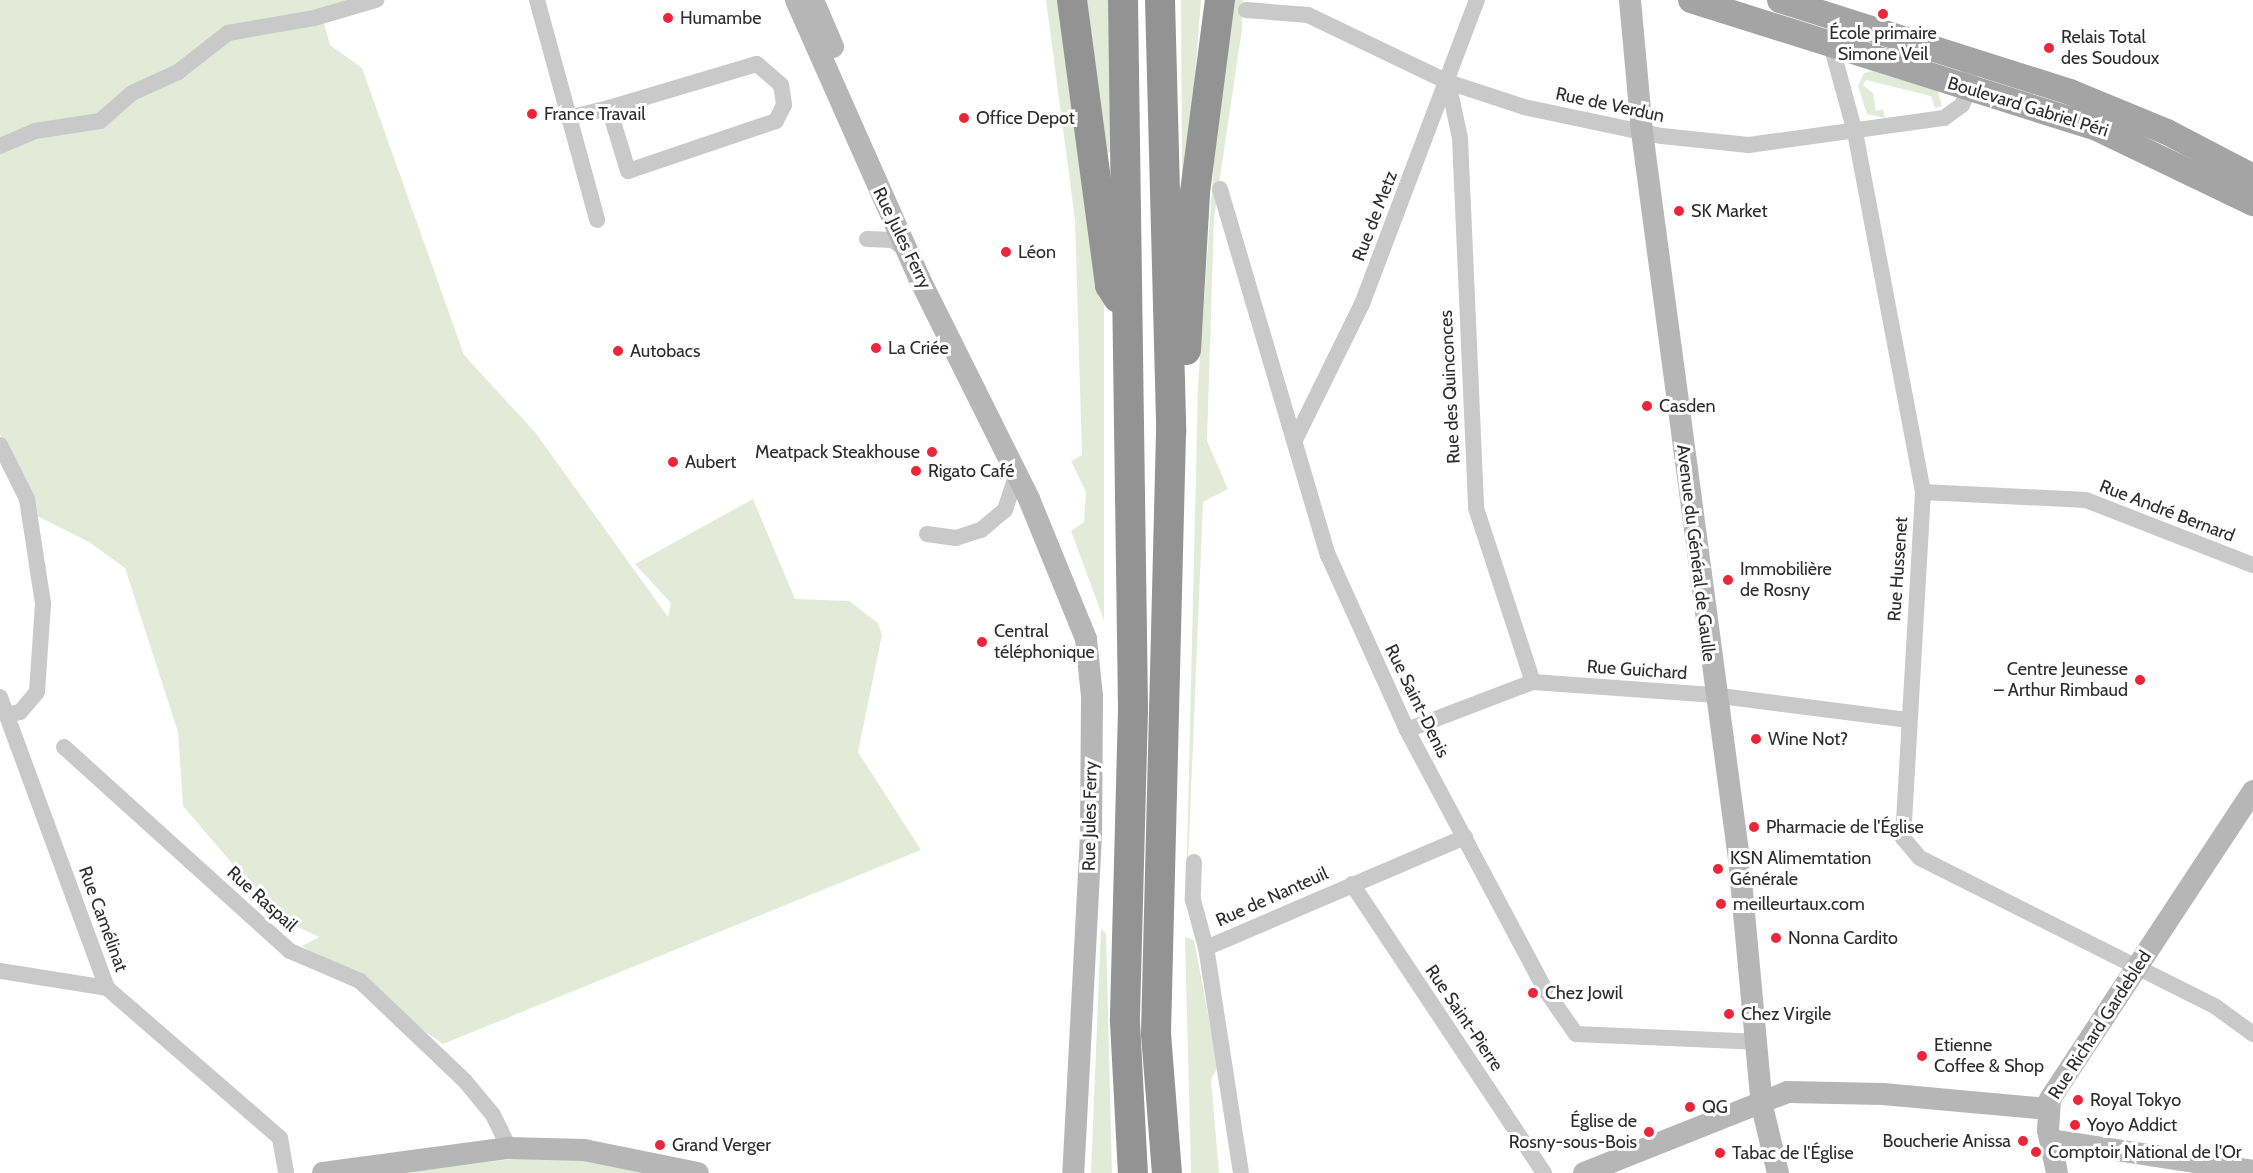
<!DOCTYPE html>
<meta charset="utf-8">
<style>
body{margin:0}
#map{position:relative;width:2253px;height:1173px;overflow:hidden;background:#fff;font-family:Cabin,sans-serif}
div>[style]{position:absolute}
.green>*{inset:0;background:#e3ebd8}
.street>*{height:16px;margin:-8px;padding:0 8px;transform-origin:8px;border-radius:8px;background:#c9c9c9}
.secondary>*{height:22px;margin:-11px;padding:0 11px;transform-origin:11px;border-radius:11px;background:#b6b6b6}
.primary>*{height:26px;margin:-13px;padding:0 13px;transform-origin:13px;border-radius:13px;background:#a4a4a4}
.highway>*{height:30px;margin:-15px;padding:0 15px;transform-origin:15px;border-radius:15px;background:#939393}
.dots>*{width:16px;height:16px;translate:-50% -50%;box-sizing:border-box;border:3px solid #fff;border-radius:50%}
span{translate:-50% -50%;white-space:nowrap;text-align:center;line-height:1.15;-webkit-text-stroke:6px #fff;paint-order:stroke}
.poi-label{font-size:18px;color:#2c2c2c}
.left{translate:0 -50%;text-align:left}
.right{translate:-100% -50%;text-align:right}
.street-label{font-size:18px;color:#2c2c2c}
</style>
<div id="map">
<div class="green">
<div style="clip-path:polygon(0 0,354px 0,320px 9px,330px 45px,362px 68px,464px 355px,535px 432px,668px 617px,671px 603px,635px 564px,753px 499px,795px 599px,849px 601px,878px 623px,882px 635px,858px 752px,921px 850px,443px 1044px,302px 946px,319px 937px,289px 923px,265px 902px,183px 806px,178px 732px,125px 568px,89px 542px,35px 515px,0 434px)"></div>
<div style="clip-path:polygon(1046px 0,1060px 0,1104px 291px,1104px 620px,1071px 531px,1084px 522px,1086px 492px,1071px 461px,1082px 455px,1075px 220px)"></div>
<div style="clip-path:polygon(1083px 0,1108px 0,1113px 152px,1105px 153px)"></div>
<div style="clip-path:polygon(1181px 0,1201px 0,1188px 167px,1182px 174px)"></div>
<div style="clip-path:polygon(1234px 0,1243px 0,1242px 29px,1214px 218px,1207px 441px,1228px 489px,1203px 502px,1185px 937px,1194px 940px,1218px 1067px,1211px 1079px,1219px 1173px,1191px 1173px,1185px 938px,1198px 386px,1217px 118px)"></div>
<div style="clip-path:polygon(1873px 71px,1938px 91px,1942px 106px,1935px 108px,1931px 96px,1866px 80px,1863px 85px,1873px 93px,1876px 111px,1883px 109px,1885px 118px,1867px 114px,1858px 86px,1864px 73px)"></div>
<div style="clip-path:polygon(1101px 928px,1106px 934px,1112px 1173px,1091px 1173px)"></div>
<div style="clip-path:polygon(584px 1150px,649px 1173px,399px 1173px)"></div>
</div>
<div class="street">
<div style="left:537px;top:0;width:228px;rotate:74.7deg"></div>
<div style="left:1246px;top:10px;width:62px;rotate:4.6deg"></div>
<div style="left:1308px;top:15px;width:155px;rotate:25.6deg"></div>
<div style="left:1448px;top:82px;width:80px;rotate:18.2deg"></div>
<div style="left:1524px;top:107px;width:141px;rotate:11.9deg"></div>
<div style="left:1662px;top:136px;width:87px;rotate:5.9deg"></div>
<div style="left:1749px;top:145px;width:197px;rotate:-7.9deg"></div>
<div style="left:1944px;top:118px;width:22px;rotate:-36deg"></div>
<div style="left:1962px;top:105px;width:17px;rotate:-66deg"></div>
<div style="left:1969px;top:89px;width:28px;rotate:-90deg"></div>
<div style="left:1831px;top:45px;width:90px;rotate:74.6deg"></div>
<div style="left:1855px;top:132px;width:366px;rotate:79.3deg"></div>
<div style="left:1923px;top:492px;width:347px;rotate:93.3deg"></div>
<div style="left:1903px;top:838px;width:26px;rotate:50deg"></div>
<div style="left:1920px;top:858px;width:331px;rotate:26.7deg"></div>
<div style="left:2216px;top:1007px;width:46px;rotate:36.1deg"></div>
<div style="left:757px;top:64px;width:32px;rotate:41deg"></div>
<div style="left:781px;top:85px;width:20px;rotate:81deg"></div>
<div style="left:784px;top:105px;width:18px;rotate:117deg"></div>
<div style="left:776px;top:121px;width:156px;rotate:161.3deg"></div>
<div style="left:628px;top:171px;width:66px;rotate:-106.8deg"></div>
<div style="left:609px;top:108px;width:154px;rotate:-16.6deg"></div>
<div style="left:1448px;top:82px;width:57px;rotate:77.9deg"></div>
<div style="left:1460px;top:138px;width:370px;rotate:87.5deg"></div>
<div style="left:1476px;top:508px;width:183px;rotate:71.9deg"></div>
<div style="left:568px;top:118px;width:42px;rotate:-13.7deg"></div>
<div style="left:0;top:146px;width:38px;rotate:-23deg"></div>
<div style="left:35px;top:131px;width:66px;rotate:-8.7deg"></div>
<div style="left:100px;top:121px;width:43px;rotate:-41.2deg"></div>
<div style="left:132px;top:93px;width:51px;rotate:-24.5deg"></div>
<div style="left:178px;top:72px;width:63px;rotate:-38deg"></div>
<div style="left:228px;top:33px;width:87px;rotate:-9.9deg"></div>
<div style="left:314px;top:18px;width:65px;rotate:-16.2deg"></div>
<div style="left:1220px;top:189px;width:382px;rotate:73.6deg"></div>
<div style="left:1328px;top:555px;width:192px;rotate:65.7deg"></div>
<div style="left:1407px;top:730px;width:296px;rotate:62deg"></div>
<div style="left:1546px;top:991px;width:52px;rotate:55.1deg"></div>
<div style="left:1576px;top:1034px;width:180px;rotate:2.5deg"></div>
<div style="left:867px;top:239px;width:26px;rotate:2deg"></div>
<div style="left:893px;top:240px;width:16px;rotate:38deg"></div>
<div style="left:1295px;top:440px;width:152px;rotate:-63.8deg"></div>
<div style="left:1362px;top:304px;width:325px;rotate:-69.3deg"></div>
<div style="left:0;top:445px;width:60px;rotate:63.4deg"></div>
<div style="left:27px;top:499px;width:106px;rotate:81.3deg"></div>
<div style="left:43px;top:604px;width:88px;rotate:93.9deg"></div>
<div style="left:37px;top:692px;width:26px;rotate:130deg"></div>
<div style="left:20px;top:712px;width:14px;rotate:168deg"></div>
<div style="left:1923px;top:492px;width:163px;rotate:2.8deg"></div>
<div style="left:2086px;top:500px;width:179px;rotate:21.3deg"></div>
<div style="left:927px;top:534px;width:29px;rotate:8deg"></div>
<div style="left:956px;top:538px;width:26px;rotate:-18deg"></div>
<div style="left:981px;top:530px;width:31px;rotate:-40deg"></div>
<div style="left:1005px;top:510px;width:40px;rotate:-72deg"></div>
<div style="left:0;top:697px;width:310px;rotate:69.8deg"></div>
<div style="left:107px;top:988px;width:229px;rotate:40.9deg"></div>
<div style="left:280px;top:1138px;width:36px;rotate:80deg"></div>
<div style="left:1407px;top:730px;width:135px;rotate:-20.9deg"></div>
<div style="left:1533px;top:682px;width:180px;rotate:4.1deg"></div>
<div style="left:1713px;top:695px;width:196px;rotate:7.3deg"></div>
<div style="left:64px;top:747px;width:304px;rotate:42.1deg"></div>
<div style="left:290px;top:951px;width:76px;rotate:23.2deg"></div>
<div style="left:360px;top:981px;width:145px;rotate:43.6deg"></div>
<div style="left:465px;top:1081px;width:44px;rotate:50.5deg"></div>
<div style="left:493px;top:1115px;width:37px;rotate:64deg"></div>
<div style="left:1194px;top:862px;width:38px;rotate:92deg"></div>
<div style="left:1193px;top:900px;width:50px;rotate:74.8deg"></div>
<div style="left:1352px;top:884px;width:347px;rotate:56.4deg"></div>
<div style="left:0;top:971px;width:108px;rotate:9deg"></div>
<div style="left:1241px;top:1173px;width:228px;rotate:-98.8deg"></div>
<div style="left:1206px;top:948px;width:282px;rotate:-23.2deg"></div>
</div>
<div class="secondary">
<div style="left:796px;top:0;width:304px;rotate:66.1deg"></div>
<div style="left:919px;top:278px;width:247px;rotate:63.5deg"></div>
<div style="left:1029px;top:499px;width:151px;rotate:67.8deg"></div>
<div style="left:1086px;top:639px;width:57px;rotate:84deg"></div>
<div style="left:1092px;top:696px;width:139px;rotate:90.4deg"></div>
<div style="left:1091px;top:835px;width:338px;rotate:93deg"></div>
<div style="left:813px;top:0;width:51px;rotate:66.9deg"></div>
<div style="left:1630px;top:0;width:133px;rotate:84.8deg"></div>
<div style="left:1642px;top:132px;width:733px;rotate:82.4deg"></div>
<div style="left:1739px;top:859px;width:248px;rotate:84.7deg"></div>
<div style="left:1762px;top:1106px;width:69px;rotate:76.6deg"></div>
<div style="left:2051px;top:1140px;width:204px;rotate:8.7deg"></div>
<div style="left:323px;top:1173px;width:188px;rotate:-7.7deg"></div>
<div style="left:509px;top:1148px;width:75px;rotate:1.5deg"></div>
<div style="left:584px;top:1150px;width:116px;rotate:11.4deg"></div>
<div style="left:1584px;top:1173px;width:219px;rotate:-21.7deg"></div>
<div style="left:1788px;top:1092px;width:95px;rotate:1.2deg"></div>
<div style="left:1883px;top:1094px;width:165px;rotate:5.2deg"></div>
<div style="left:2057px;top:1173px;width:44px;rotate:-101.8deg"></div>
<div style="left:2048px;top:1130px;width:31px;rotate:-86deg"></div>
<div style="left:2050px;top:1099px;width:369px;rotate:-56.6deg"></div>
</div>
<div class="primary">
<div style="left:1691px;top:0;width:428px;rotate:17.5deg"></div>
<div style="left:2099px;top:129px;width:171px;rotate:25.7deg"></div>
<div style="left:1780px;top:0;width:304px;rotate:17.6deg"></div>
<div style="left:2070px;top:92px;width:105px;rotate:22.4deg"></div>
<div style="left:2167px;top:132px;width:97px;rotate:27.6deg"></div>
</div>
<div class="highway">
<div style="left:1072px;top:0;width:288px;rotate:82.4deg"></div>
<div style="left:1110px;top:285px;width:15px;rotate:58deg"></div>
<div style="left:1123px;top:0;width:710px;rotate:89.19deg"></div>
<div style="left:1133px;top:710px;width:312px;rotate:91.5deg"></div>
<div style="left:1125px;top:1022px;width:151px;rotate:87deg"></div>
<div style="left:1160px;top:0;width:432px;rotate:88.5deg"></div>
<div style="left:1171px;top:432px;width:602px;rotate:91.43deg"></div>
<div style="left:1156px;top:1034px;width:139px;rotate:85.5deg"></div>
<div style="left:1186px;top:350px;width:158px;rotate:-86.7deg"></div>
<div style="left:1195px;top:192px;width:194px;rotate:-82.6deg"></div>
</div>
<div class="dots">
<div style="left:1883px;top:14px;background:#ec253a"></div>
<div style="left:668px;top:18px;background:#ec253a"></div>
<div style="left:2049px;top:48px;background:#ec253a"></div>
<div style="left:532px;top:114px;background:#ec253a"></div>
<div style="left:964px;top:118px;background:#ec253a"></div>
<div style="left:1679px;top:211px;background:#ec253a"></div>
<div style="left:1006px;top:252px;background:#ec253a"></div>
<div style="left:876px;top:348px;background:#ec253a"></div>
<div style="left:618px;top:351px;background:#ec253a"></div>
<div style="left:1647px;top:406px;background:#ec253a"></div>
<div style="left:932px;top:452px;background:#ec253a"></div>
<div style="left:673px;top:462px;background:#ec253a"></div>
<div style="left:916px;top:471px;background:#ec253a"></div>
<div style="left:1728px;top:580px;background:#ec253a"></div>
<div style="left:982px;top:642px;background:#ec253a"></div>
<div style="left:2140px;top:680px;background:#ec253a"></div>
<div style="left:1756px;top:739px;background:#ec253a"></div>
<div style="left:1754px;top:827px;background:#ec253a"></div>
<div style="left:1718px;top:869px;background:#ec253a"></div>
<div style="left:1721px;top:904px;background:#ec253a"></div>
<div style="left:1776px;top:938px;background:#ec253a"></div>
<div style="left:1533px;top:993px;background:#ec253a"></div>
<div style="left:1729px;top:1014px;background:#ec253a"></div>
<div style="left:1922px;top:1056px;background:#ec253a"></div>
<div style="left:2078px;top:1100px;background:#ec253a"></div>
<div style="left:1690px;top:1107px;background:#ec253a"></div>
<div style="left:2075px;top:1125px;background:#ec253a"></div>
<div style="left:1649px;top:1132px;background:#ec253a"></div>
<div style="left:2023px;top:1141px;background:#ec253a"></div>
<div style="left:660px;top:1145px;background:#ec253a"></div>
<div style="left:2036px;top:1152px;background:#ec253a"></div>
<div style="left:1720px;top:1153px;background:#ec253a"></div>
</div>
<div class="poi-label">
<span class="left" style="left:680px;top:18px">Humambe</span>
<span style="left:1883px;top:44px">École primaire<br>Simone Veil</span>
<span class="left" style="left:2061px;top:48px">Relais Total<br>des Soudoux</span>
<span class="left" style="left:544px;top:114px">France Travail</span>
<span class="left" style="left:976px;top:118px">Office Depot</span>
<span class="left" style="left:1691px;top:211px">SK Market</span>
<span class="left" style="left:1018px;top:252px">Léon</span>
<span class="left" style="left:888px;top:348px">La Criée</span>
<span class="left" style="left:630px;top:351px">Autobacs</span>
<span class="left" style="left:1659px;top:406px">Casden</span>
<span class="right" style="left:920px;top:452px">Meatpack Steakhouse</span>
<span class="left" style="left:685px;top:462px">Aubert</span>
<span class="left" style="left:928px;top:471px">Rigato Café</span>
<span class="left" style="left:1740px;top:580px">Immobilière<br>de Rosny</span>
<span class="left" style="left:994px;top:642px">Central<br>téléphonique</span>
<span class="right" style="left:2128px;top:680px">Centre Jeunesse<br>– Arthur Rimbaud</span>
<span class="left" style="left:1768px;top:739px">Wine Not?</span>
<span class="left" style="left:1766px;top:827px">Pharmacie de l'Église</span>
<span class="left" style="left:1730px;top:869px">KSN Alimemtation<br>Générale</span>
<span class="left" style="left:1733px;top:904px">meilleurtaux.com</span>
<span class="left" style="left:1788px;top:938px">Nonna Cardito</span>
<span class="left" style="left:1545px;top:993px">Chez Jowil</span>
<span class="left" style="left:1741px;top:1014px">Chez Virgile</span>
<span class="left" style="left:1934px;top:1056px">Etienne<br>Coffee &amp; Shop</span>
<span class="left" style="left:2090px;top:1100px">Royal Tokyo</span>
<span class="left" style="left:1702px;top:1107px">QG</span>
<span class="right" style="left:1637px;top:1132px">Église de<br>Rosny-sous-Bois</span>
<span class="left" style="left:2087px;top:1125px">Yoyo Addict</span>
<span class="right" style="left:2011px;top:1141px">Boucherie Anissa</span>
<span class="left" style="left:672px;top:1145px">Grand Verger</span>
<span class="left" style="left:2048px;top:1152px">Comptoir National de l'Or</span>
<span class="left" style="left:1732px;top:1153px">Tabac de l'Église</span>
</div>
<div class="street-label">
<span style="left:1610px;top:105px;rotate:12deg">Rue de Verdun</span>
<span style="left:2028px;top:107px;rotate:17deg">Boulevard Gabriel Péri</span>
<span style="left:1375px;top:216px;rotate:-69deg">Rue de Metz</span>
<span style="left:902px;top:238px;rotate:64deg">Rue Jules Ferry</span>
<span style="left:1450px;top:387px;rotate:-93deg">Rue des Quinconces</span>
<span style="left:2167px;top:511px;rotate:21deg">Rue André Bernard</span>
<span style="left:1696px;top:553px;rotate:83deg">Avenue du Général de Gaulle</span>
<span style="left:1898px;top:569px;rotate:-86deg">Rue Hussenet</span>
<span style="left:1637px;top:670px;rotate:4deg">Rue Guichard</span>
<span style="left:1417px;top:701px;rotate:64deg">Rue Saint-Denis</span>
<span style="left:1090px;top:816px;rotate:-89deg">Rue Jules Ferry</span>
<span style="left:1272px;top:897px;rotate:-24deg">Rue de Nanteuil</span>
<span style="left:262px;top:899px;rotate:42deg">Rue Raspail</span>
<span style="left:103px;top:919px;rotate:70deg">Rue Camélinat</span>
<span style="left:1464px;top:1018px;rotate:56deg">Rue Saint-Pierre</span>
<span style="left:2100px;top:1025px;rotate:-57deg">Rue Richard Gardebled</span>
</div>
</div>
